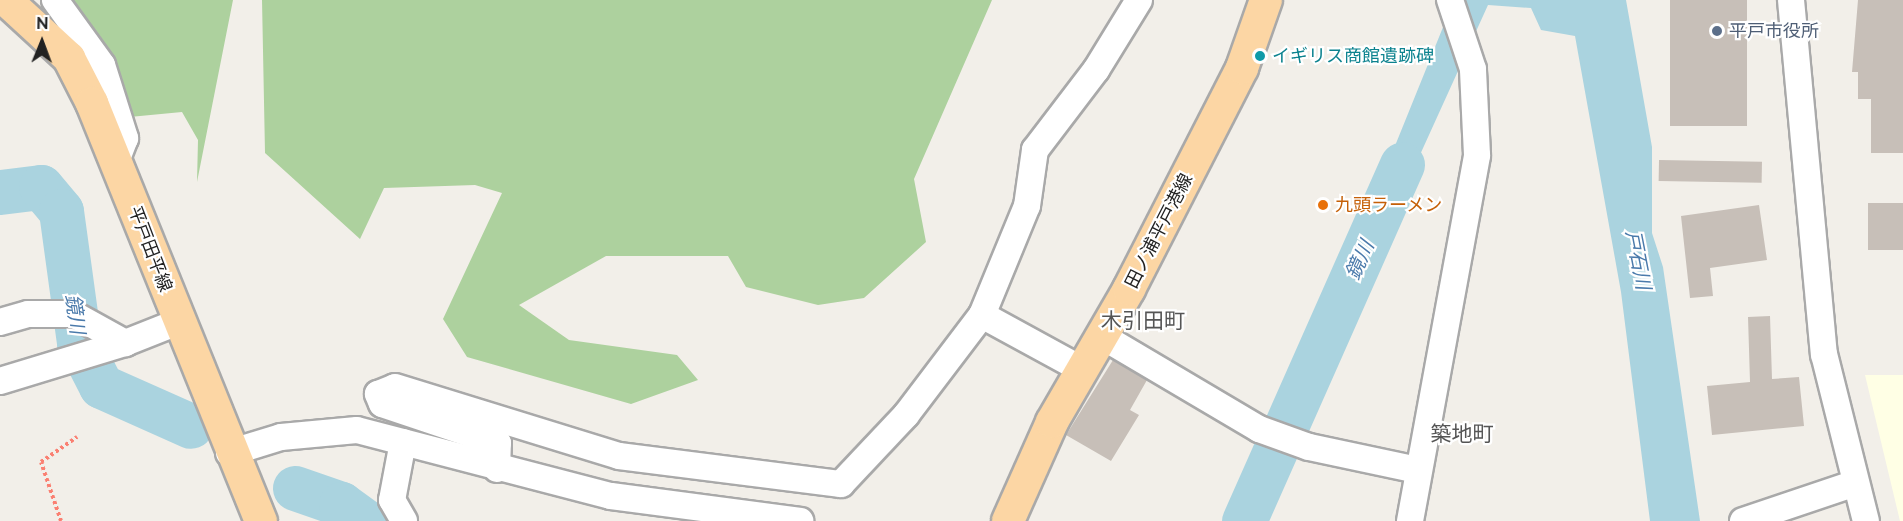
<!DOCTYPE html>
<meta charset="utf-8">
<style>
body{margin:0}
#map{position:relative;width:1903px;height:521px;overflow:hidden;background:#f2efe9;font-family:Raleway,"Noto Sans JP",sans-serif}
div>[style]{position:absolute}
.education>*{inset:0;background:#ffffe5}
.forest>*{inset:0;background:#add19e}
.water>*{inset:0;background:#aad3df}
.river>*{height:45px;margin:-22.5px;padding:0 22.5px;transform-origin:22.5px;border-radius:22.5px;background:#aad3df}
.building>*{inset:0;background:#c7bfb8;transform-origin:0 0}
.path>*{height:4px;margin-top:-2px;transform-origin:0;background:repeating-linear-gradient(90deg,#fa8072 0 3px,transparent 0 6px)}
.roads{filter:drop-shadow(2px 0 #a9a9a9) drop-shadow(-2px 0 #a9a9a9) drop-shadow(0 2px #a9a9a9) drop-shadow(0 -2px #a9a9a9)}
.minor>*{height:26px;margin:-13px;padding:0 13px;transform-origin:13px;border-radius:13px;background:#fff}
.major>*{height:32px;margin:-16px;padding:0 16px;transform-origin:16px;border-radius:16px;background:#fcd6a4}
.dots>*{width:16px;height:16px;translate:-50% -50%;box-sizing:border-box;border:3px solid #fff;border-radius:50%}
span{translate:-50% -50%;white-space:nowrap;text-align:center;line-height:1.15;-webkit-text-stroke:4.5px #fff;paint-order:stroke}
.service-label{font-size:18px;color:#4e5e75}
.left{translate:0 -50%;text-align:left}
.culture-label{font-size:18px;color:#0d838f}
.food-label{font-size:18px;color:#c56008}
.street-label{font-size:18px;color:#222}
.water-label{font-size:20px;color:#4a7aab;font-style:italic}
.quarter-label{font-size:21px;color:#555}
.north{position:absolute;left:12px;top:12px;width:60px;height:60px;-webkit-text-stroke:4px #fff;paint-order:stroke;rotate:1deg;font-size:16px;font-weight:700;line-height:24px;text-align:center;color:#222}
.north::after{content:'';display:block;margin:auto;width:21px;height:27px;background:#222;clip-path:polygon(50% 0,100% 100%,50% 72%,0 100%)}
</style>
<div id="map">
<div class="education">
<div style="clip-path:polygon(1865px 375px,1903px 375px,1903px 521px,1900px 521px)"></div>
</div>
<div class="forest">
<div style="clip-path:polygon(47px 0,233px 0,197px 182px,198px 140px,182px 112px,119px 118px,78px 75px,43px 9px)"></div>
<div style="clip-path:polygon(262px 0,992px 0,914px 179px,926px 242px,864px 298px,818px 305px,746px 287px,728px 256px,606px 256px,519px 305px,569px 340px,677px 355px,698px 380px,631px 404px,467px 357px,443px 319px,502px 193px,475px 185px,384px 188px,360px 239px,265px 153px)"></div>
</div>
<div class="water">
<div style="clip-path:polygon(1454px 0,1626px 0,1652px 147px,1652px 233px,1663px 267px,1700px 521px,1650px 521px,1621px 292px,1575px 36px,1541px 30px,1531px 8px,1488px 5px,1389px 223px,1365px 220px)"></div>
</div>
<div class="river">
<div style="left:0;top:192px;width:41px;rotate:-7deg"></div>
<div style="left:41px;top:187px;width:31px;rotate:50deg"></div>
<div style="left:61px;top:211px;width:133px;rotate:82.2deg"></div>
<div style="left:79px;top:343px;width:48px;rotate:62.9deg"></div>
<div style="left:101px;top:386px;width:98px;rotate:24deg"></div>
<div style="left:295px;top:488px;width:49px;rotate:19.2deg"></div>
<div style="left:341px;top:504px;width:29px;rotate:36deg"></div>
<div style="left:1244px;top:521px;width:390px;rotate:-66.1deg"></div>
</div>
<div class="building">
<div style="left:1670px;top:0;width:77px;height:126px"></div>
<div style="clip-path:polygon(1858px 0,1903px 0,1903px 153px,1871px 153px,1871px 99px,1858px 99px,1858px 72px,1852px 72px)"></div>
<div style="left:1659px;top:160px;width:103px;height:21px;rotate:1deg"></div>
<div style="left:1868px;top:203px;width:35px;height:47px"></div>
<div style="clip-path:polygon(1759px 205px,1767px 260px,1710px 268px,1713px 296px,1690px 298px,1681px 216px)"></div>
<div style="clip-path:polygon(1770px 316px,1772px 379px,1799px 377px,1804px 426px,1712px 435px,1707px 386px,1750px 382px,1748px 317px)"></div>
<div style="clip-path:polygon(1113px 360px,1147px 380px,1130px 410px,1139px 415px,1111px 461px,1066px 435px)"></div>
</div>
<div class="path">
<div style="left:61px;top:521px;width:62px;rotate:-108.7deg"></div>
<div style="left:41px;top:462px;width:44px;rotate:-34.8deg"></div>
</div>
<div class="roads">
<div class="minor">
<div style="left:55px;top:0;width:80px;rotate:54.1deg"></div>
<div style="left:102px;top:65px;width:77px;rotate:72.5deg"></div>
<div style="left:125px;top:138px;width:26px;rotate:111deg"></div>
<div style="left:1791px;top:0;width:356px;rotate:84.7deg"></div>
<div style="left:1824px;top:354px;width:172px;rotate:75.9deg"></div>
<div style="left:982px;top:315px;width:118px;rotate:-67.6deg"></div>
<div style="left:1027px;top:206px;width:57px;rotate:-81.9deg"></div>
<div style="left:1035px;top:150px;width:101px;rotate:-52.7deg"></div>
<div style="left:1096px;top:70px;width:82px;rotate:-58.4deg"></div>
<div style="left:0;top:322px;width:29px;rotate:-16deg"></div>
<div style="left:28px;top:314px;width:45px"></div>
<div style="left:73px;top:314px;width:60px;rotate:29.1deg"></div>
<div style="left:125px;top:343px;width:57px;rotate:-21.6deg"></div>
<div style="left:1100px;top:335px;width:185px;rotate:30.6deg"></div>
<div style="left:1259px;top:429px;width:53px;rotate:19.8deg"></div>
<div style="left:1309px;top:447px;width:110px;rotate:12deg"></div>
<div style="left:0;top:381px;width:131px;rotate:-16.9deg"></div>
<div style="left:403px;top:442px;width:59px;rotate:100.7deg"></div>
<div style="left:392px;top:500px;width:24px;rotate:60deg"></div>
<div style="left:229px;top:453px;width:54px;rotate:-17.1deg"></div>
<div style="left:281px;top:437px;width:76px;rotate:-5.3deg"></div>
<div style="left:357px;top:430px;width:262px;rotate:14.6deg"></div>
<div style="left:611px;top:496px;width:191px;rotate:7.5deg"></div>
<div style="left:497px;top:469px;width:26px;rotate:-88deg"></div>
<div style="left:498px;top:443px;width:122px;rotate:-161.4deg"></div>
<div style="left:382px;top:404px;width:11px;rotate:-112deg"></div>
<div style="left:378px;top:394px;width:18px;rotate:-22deg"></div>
<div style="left:395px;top:387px;width:234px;rotate:17.1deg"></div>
<div style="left:619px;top:456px;width:224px;rotate:7.2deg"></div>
<div style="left:841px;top:484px;width:95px;rotate:-46.7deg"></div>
<div style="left:906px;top:415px;width:126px;rotate:-52.8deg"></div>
<div style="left:982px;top:315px;width:113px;rotate:28.6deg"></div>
<div style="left:1410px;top:521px;width:372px;rotate:-79.6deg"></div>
<div style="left:1477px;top:155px;width:86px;rotate:-92.7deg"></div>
<div style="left:1473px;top:69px;width:73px;rotate:-108.4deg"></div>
<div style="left:1743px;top:521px;width:119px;rotate:-18.6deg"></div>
</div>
<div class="major">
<div style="left:6px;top:0;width:86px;rotate:42.6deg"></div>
<div style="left:69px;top:58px;width:51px;rotate:62.9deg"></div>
<div style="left:92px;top:103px;width:451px;rotate:68deg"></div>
<div style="left:1008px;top:521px;width:108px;rotate:-66deg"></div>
<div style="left:1052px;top:422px;width:154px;rotate:-59.9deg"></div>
<div style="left:1129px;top:289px;width:248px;rotate:-62.9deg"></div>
<div style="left:1242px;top:68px;width:72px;rotate:-70.6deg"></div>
</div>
</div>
<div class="dots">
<div style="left:1717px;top:31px;background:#5c6f8a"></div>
<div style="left:1260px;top:56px;background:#0f9aa8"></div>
<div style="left:1323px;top:205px;background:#e8710a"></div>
</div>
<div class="service-label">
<span class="left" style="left:1729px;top:31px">平戸市役所</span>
</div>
<div class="culture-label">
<span class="left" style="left:1272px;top:56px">イギリス商館遺跡碑</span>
</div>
<div class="food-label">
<span class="left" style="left:1335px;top:205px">九頭ラーメン</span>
</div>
<div class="street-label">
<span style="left:1159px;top:231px;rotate:-63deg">田ノ浦平戸港線</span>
<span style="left:150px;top:249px;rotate:69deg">平戸田平線</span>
</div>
<div class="water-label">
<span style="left:1360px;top:260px;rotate:-66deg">鏡川</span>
<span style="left:1638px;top:260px;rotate:79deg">戸石川</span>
<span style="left:75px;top:314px;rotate:82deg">鏡川</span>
</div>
<div class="quarter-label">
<span style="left:1143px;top:321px">木引田町</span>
<span style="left:1462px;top:434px">築地町</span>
</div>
<div class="north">N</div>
</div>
